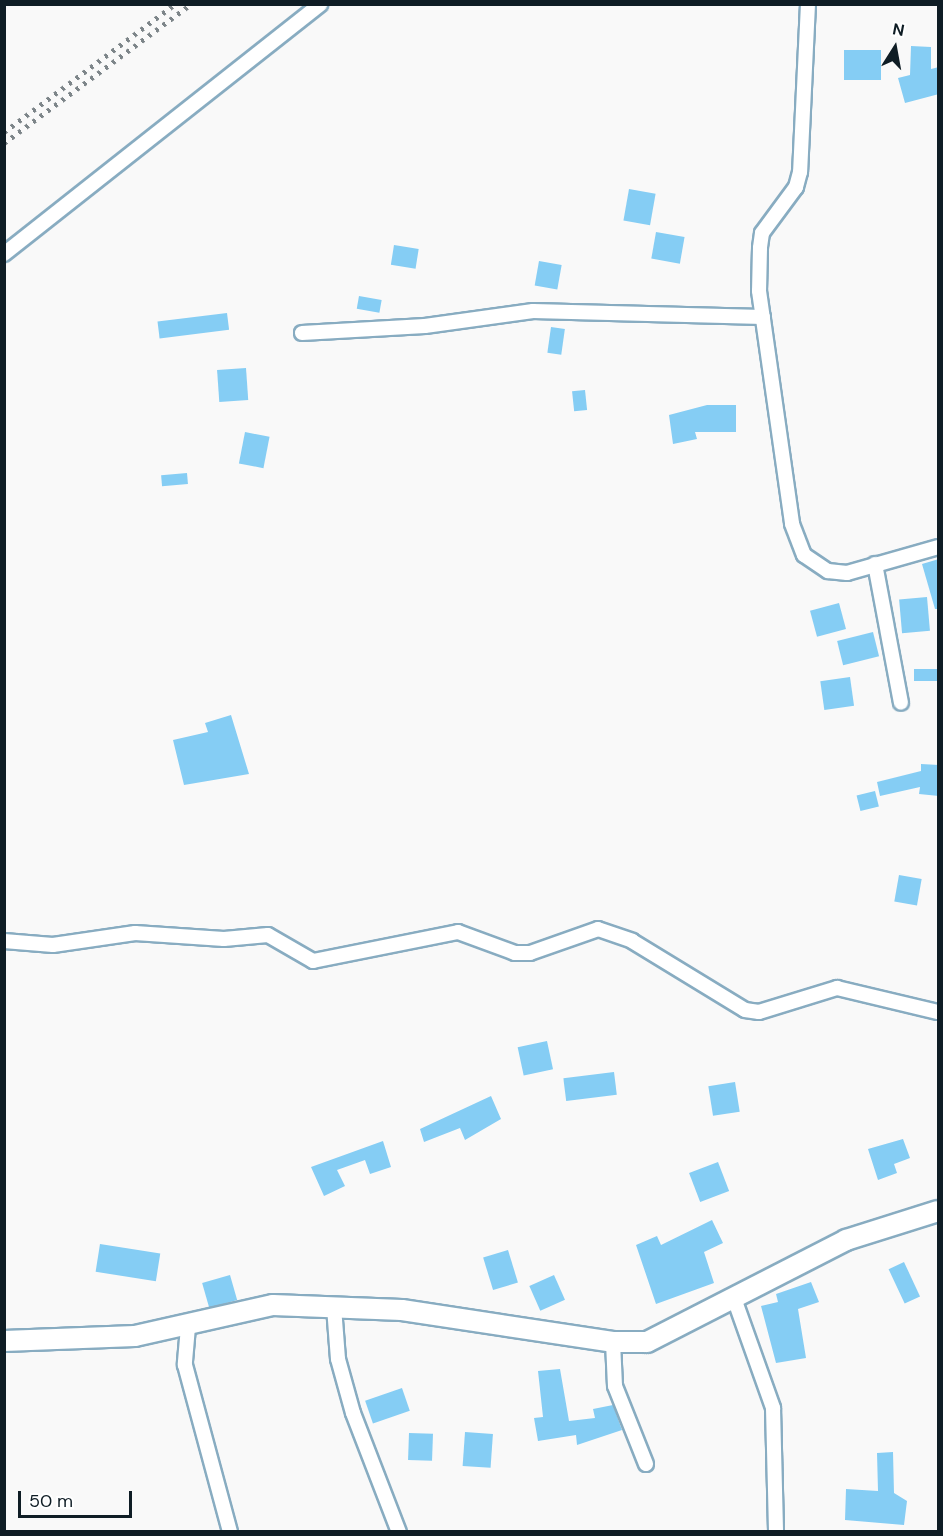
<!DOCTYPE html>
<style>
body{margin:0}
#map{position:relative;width:943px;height:1536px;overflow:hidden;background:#f9f9f9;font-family:"DM Sans",sans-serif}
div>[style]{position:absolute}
.building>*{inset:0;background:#85cdf4;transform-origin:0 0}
.roads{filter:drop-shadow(2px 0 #88acc1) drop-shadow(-2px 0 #88acc1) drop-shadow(0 2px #88acc1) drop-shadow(0 -2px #88acc1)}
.street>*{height:14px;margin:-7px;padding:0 7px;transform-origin:7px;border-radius:7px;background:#fff}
.secondary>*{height:20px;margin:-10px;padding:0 10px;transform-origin:10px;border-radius:10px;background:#fff}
.rail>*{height:4.5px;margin-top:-2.25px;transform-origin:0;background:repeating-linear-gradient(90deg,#7d8589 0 3px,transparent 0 9px)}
span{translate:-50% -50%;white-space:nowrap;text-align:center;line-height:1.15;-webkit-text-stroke:4.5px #fff;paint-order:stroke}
.frame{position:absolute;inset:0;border:6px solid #0f1d25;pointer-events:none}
.north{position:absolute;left:865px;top:18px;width:60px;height:60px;-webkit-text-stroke:4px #fff;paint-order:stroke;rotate:11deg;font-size:16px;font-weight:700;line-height:24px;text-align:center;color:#0f1d25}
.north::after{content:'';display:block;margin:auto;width:21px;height:27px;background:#0f1d25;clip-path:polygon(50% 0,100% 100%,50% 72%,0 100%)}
.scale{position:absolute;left:18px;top:1491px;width:114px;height:27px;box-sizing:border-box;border:3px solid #0f1d25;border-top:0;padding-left:8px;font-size:18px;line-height:21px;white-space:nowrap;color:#0f1d25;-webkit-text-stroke:4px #fff;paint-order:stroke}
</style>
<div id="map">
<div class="building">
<div style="clip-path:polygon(911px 46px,931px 47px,931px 69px,939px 67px,939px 94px,905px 103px,898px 78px,910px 75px)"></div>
<div style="left:844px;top:50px;width:37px;height:30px"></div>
<div style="left:629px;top:189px;width:27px;height:32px;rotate:10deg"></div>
<div style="left:656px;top:232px;width:29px;height:27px;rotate:10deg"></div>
<div style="left:394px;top:245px;width:25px;height:20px;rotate:9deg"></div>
<div style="left:539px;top:261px;width:23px;height:25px;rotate:10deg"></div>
<div style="left:359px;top:296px;width:23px;height:13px;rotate:10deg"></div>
<div style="left:227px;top:313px;width:17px;height:70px;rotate:83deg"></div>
<div style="left:551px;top:327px;width:14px;height:26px;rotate:8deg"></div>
<div style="left:246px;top:368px;width:32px;height:29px;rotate:86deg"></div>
<div style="left:585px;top:390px;width:20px;height:13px;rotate:84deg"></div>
<div style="clip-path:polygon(707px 405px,736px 405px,736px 432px,695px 432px,697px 439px,673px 444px,669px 415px)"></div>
<div style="left:245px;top:432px;width:25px;height:32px;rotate:11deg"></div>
<div style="left:187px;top:473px;width:11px;height:26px;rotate:85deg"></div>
<div style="clip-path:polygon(939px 559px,939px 609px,935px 609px,922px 564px)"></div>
<div style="left:927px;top:597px;width:34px;height:28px;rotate:85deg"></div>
<div style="left:839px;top:603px;width:27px;height:30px;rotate:75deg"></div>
<div style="left:873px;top:632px;width:25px;height:37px;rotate:76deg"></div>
<div style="left:939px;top:669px;width:12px;height:25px;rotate:90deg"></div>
<div style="left:850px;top:677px;width:29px;height:30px;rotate:82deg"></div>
<div style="clip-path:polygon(231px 715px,249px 774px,184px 785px,173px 740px,208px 732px,205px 723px)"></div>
<div style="clip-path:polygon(921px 764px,939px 765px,939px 796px,919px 794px,920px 787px,880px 796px,877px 782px,921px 771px)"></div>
<div style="left:875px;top:791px;width:16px;height:19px;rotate:76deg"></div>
<div style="left:899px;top:875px;width:23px;height:27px;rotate:10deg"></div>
<div style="left:547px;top:1041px;width:29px;height:30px;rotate:78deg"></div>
<div style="left:614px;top:1072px;width:23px;height:51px;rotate:83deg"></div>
<div style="left:735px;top:1082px;width:30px;height:27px;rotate:81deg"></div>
<div style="clip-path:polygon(491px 1096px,501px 1119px,465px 1140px,460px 1128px,424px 1142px,420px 1129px)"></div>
<div style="clip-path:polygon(903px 1139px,910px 1158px,894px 1164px,897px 1173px,878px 1180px,868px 1149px)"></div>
<div style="clip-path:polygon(383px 1141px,391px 1167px,370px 1174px,365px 1160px,337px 1170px,345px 1186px,324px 1196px,311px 1167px)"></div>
<div style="left:718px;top:1162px;width:31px;height:31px;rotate:69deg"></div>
<div style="clip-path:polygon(712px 1220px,723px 1243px,704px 1252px,714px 1283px,656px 1304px,636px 1245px,657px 1236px,661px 1245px)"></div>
<div style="left:100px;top:1244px;width:61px;height:28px;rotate:9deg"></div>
<div style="left:508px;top:1250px;width:34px;height:26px;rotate:73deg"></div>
<div style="left:904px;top:1262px;width:38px;height:17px;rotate:65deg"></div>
<div style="left:230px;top:1275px;width:26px;height:29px;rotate:74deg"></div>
<div style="left:554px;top:1275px;width:27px;height:27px;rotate:66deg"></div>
<div style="clip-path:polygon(811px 1282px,819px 1302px,798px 1309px,806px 1358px,776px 1363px,761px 1306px,778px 1302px,776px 1294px)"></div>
<div style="clip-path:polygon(560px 1369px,569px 1421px,595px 1418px,593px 1409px,613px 1405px,622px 1430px,577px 1445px,576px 1435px,538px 1441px,534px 1418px,543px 1417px,538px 1371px)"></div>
<div style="left:402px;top:1388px;width:24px;height:39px;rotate:71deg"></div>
<div style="left:465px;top:1432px;width:28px;height:34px;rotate:4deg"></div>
<div style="left:409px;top:1433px;width:24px;height:27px;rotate:2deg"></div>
<div style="clip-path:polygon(893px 1452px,894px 1493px,907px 1501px,904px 1525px,845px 1520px,846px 1489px,878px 1491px,877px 1453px)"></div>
</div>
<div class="roads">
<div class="street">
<div style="left:808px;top:4px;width:168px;rotate:92.7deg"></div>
<div style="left:800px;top:172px;width:16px;rotate:105deg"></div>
<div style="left:796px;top:187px;width:57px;rotate:126.5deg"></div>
<div style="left:762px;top:233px;width:15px;rotate:98deg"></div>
<div style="left:760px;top:248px;width:43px;rotate:91.3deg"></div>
<div style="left:759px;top:291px;width:235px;rotate:81.9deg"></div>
<div style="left:792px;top:524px;width:33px;rotate:69deg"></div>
<div style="left:804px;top:555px;width:29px;rotate:34deg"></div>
<div style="left:828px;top:571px;width:19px;rotate:6deg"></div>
<div style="left:847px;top:573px;width:95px;rotate:-15.9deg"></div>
<div style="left:4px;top:254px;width:403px;rotate:-38.3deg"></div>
<div style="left:302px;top:333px;width:123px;rotate:-3.3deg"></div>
<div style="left:425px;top:326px;width:109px;rotate:-7.9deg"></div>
<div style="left:533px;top:311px;width:230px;rotate:1.5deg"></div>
<div style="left:875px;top:564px;width:141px;rotate:79.4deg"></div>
<div style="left:4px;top:941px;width:49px;rotate:4.7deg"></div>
<div style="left:53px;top:945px;width:83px;rotate:-8.3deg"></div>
<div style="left:135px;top:933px;width:89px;rotate:3.9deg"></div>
<div style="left:224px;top:939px;width:44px;rotate:-5.2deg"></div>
<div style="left:268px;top:935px;width:52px;rotate:30deg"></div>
<div style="left:313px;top:961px;width:148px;rotate:-11.3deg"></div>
<div style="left:458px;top:932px;width:61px;rotate:20.2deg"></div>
<div style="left:515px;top:953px;width:15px"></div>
<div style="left:530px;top:953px;width:72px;rotate:-19.4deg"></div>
<div style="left:598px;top:929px;width:36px;rotate:19deg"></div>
<div style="left:632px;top:941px;width:132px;rotate:31.4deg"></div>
<div style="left:745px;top:1010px;width:14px;rotate:8deg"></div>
<div style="left:759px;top:1012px;width:82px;rotate:-17.1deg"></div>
<div style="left:837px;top:988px;width:104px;rotate:13.4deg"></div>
<div style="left:735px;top:1301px;width:114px;rotate:70.4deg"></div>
<div style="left:773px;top:1408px;width:124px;rotate:88.6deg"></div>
<div style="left:334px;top:1307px;width:52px;rotate:85.6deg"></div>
<div style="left:338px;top:1359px;width:56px;rotate:74.5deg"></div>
<div style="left:353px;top:1413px;width:128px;rotate:68.9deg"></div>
<div style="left:188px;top:1327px;width:38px;rotate:95deg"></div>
<div style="left:185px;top:1365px;width:173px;rotate:74.9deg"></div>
<div style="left:613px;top:1342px;width:44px;rotate:87.4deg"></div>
<div style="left:615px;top:1386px;width:84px;rotate:68.3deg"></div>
</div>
<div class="secondary">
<div style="left:4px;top:1341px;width:131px;rotate:-2.2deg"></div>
<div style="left:135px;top:1336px;width:141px;rotate:-12.7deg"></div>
<div style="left:273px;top:1305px;width:129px;rotate:2.2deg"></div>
<div style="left:402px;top:1310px;width:213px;rotate:8.6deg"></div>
<div style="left:613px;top:1342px;width:34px"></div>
<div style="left:647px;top:1342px;width:224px;rotate:-27.1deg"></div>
<div style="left:846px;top:1240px;width:96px;rotate:-17.5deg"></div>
</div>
</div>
<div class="rail">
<div style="left:4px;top:132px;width:214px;rotate:-36.8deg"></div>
<div style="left:4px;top:143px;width:233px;rotate:-36.6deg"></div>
</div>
<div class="frame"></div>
<div class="north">N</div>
<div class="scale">50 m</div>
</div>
